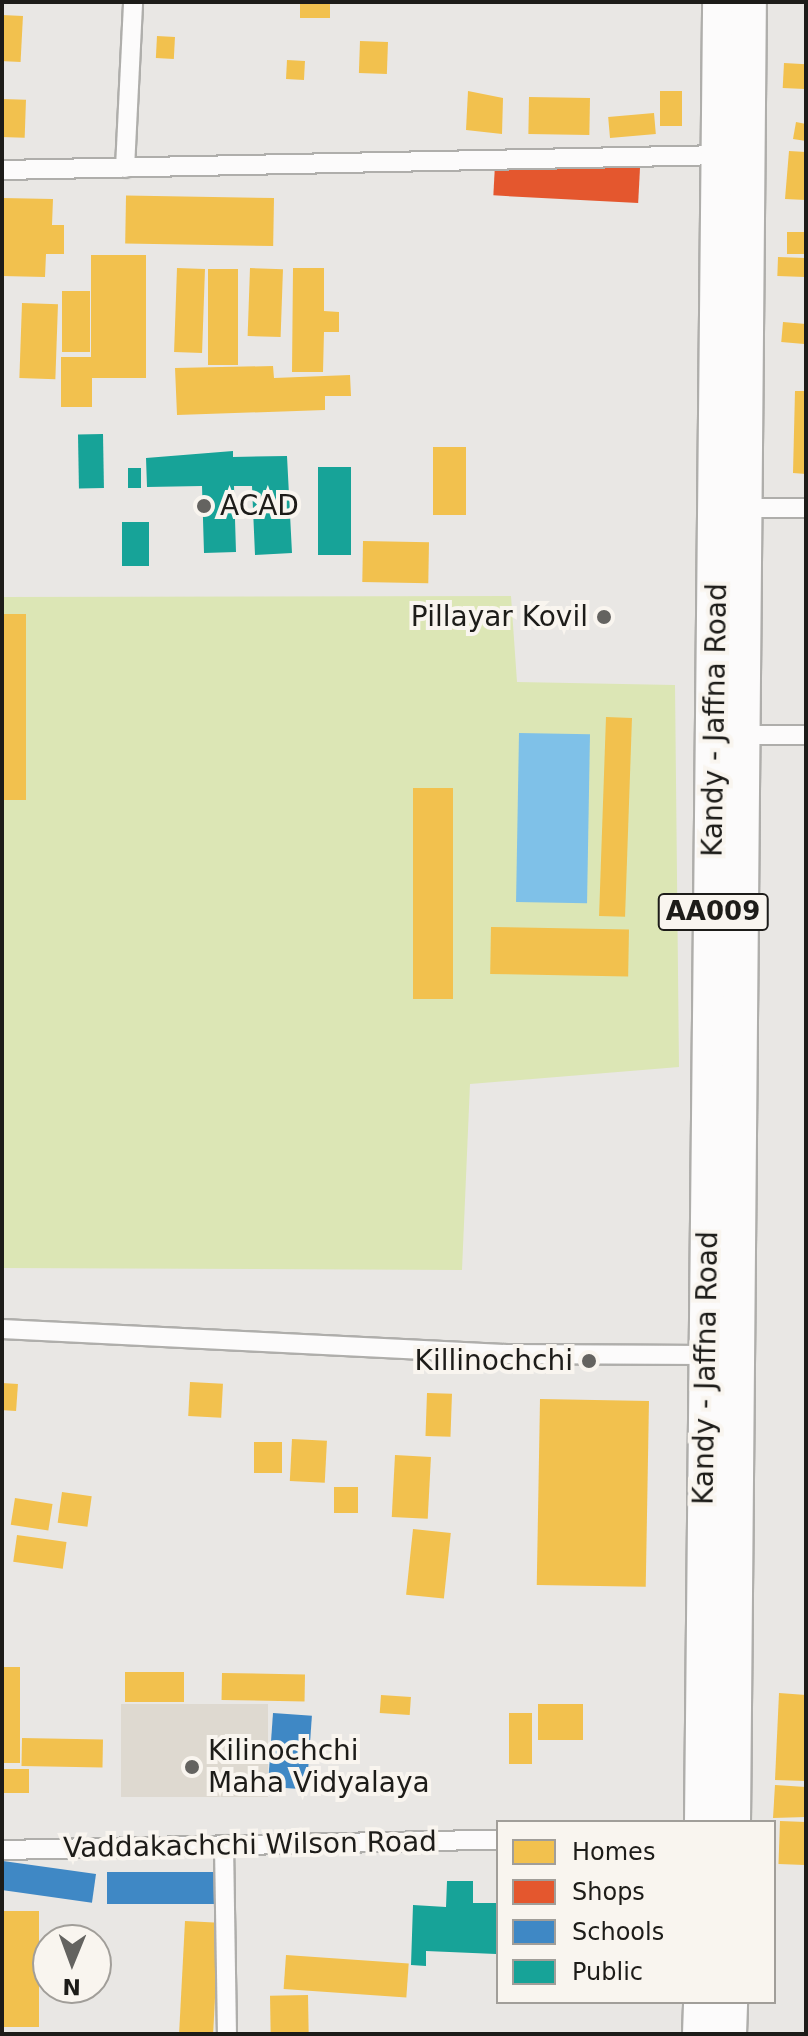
<!DOCTYPE html>
<style>
body{margin:0}
#map{position:relative;width:808px;height:2036px;overflow:hidden;background:#e9e7e4;font-family:"DejaVu Sans",sans-serif}
div>[style]{position:absolute}
.built>*{inset:0;background:#ded9d0;transform-origin:0 0}
.green>*{inset:0;background:#dce6b5}
.water>*{inset:0;background:#7fc1e8;transform-origin:0 0}
.homes>*{inset:0;background:#f2c14e;transform-origin:0 0}
.shops>*{inset:0;background:#e4572e;transform-origin:0 0}
.schools>*{inset:0;background:#3f88c5;transform-origin:0 0}
.public>*{inset:0;background:#17a398;transform-origin:0 0}
.roads{filter:drop-shadow(2px 0 #afaeab) drop-shadow(-2px 0 #afaeab) drop-shadow(0 2px #afaeab) drop-shadow(0 -2px #afaeab)}
.street>*{height:18px;margin:-9px;padding:0 9px;transform-origin:9px;border-radius:9px;background:#fcfbfb}
.highway>*{height:34px;margin:-17px;padding:0 17px;transform-origin:17px;border-radius:17px;background:#fcfbfb}
.dots>*{width:22px;height:22px;translate:-50% -50%;box-sizing:border-box;border:4px solid #f9f5ef;border-radius:50%}
span{translate:-50% -50%;white-space:nowrap;text-align:center;line-height:1.15;-webkit-text-stroke:8px #f9f5ef;paint-order:stroke}
.shield-label span{padding:2px 6px;background:#f9f5ef;border:2px solid;border-radius:6px;-webkit-text-stroke-width:0}
.shield-label{font-size:26px;color:#1d1c19;font-weight:700}
.poi-label{font-size:28px;color:#1d1c19}
.left{translate:0 -50%;text-align:left}
.right{translate:-100% -50%;text-align:right}
.street-label{font-size:28px;color:#1d1c19}
.frame{position:absolute;inset:0;border:4px solid #1d1c19;pointer-events:none}
.legend{position:absolute;left:496px;top:1820px;width:280px;height:184px;box-sizing:border-box;background:#f9f5ef;border:2px solid #a19e99;margin:0;padding:10px 14px;list-style:none;font-size:24px;color:#1d1c19}
.legend li{display:flex;align-items:center;gap:16px;height:40px}
.legend b{width:40px;border:2px solid #a19e99}
.north{position:absolute;left:32px;top:1924px;width:80px;height:80px;box-sizing:border-box;background:#f9f5ef;border:2px solid #a19e99;border-radius:50%;rotate:181deg;font-size:22px;font-weight:700;line-height:32px;text-align:center;color:#1d1c19}
.north::after{content:'';display:block;margin:auto;width:28px;height:36px;background:#646360;clip-path:polygon(50% 0,100% 100%,50% 72%,0 100%)}
</style>
<div id="map">
<div class="built">
<div style="left:121px;top:1704px;width:147px;height:93px"></div>
</div>
<div class="green">
<div style="clip-path:polygon(511px 596px,517px 682px,675px 685px,679px 1067px,470px 1084px,462px 1270px,2px 1268px,2px 597px)"></div>
</div>
<div class="water">
<div style="left:519px;top:733px;width:71px;height:169px;rotate:1deg"></div>
</div>
<div class="homes">
<div style="left:300px;top:2px;width:30px;height:16px"></div>
<div style="left:2px;top:15px;width:21px;height:46px;rotate:3deg"></div>
<div style="left:157px;top:36px;width:18px;height:22px;rotate:3deg"></div>
<div style="left:360px;top:41px;width:28px;height:32px;rotate:2deg"></div>
<div style="left:287px;top:60px;width:18px;height:19px;rotate:3deg"></div>
<div style="left:784px;top:63px;width:22px;height:25px;rotate:3deg"></div>
<div style="clip-path:polygon(468px 91px,503px 98px,502px 134px,466px 130px)"></div>
<div style="left:660px;top:91px;width:22px;height:35px"></div>
<div style="left:529px;top:97px;width:61px;height:37px;rotate:1deg"></div>
<div style="left:2px;top:99px;width:24px;height:38px;rotate:2deg"></div>
<div style="left:654px;top:113px;width:21px;height:46px;rotate:85deg"></div>
<div style="clip-path:polygon(796px 122px,806px 124px,806px 141px,793px 139px)"></div>
<div style="clip-path:polygon(789px 151px,806px 152px,806px 200px,785px 199px)"></div>
<div style="clip-path:polygon(2px 198px,53px 199px,52px 225px,64px 225px,64px 254px,46px 254px,45px 277px,2px 276px)"></div>
<div style="left:274px;top:198px;width:48px;height:148px;rotate:91deg"></div>
<div style="left:787px;top:232px;width:19px;height:22px"></div>
<div style="left:91px;top:255px;width:55px;height:123px"></div>
<div style="left:778px;top:257px;width:28px;height:19px;rotate:2deg"></div>
<div style="left:177px;top:268px;width:28px;height:84px;rotate:2deg"></div>
<div style="left:250px;top:268px;width:33px;height:68px;rotate:2deg"></div>
<div style="clip-path:polygon(293px 268px,324px 268px,324px 311px,339px 312px,339px 332px,324px 332px,323px 372px,292px 372px)"></div>
<div style="left:208px;top:269px;width:30px;height:96px"></div>
<div style="left:62px;top:291px;width:28px;height:61px"></div>
<div style="left:22px;top:303px;width:36px;height:75px;rotate:2deg"></div>
<div style="left:783px;top:322px;width:23px;height:20px;rotate:5deg"></div>
<div style="left:61px;top:357px;width:31px;height:50px"></div>
<div style="clip-path:polygon(273px 366px,274px 378px,350px 375px,351px 396px,325px 396px,325px 410px,177px 415px,175px 368px)"></div>
<div style="clip-path:polygon(795px 391px,806px 391px,806px 474px,793px 473px)"></div>
<div style="left:433px;top:447px;width:33px;height:68px"></div>
<div style="left:363px;top:541px;width:66px;height:41px;rotate:1deg"></div>
<div style="left:2px;top:614px;width:24px;height:186px"></div>
<div style="left:606px;top:717px;width:26px;height:199px;rotate:2deg"></div>
<div style="left:413px;top:788px;width:40px;height:211px"></div>
<div style="left:491px;top:927px;width:138px;height:47px;rotate:1deg"></div>
<div style="left:190px;top:1382px;width:33px;height:34px;rotate:3deg"></div>
<div style="left:2px;top:1383px;width:16px;height:27px;rotate:4deg"></div>
<div style="left:427px;top:1393px;width:25px;height:43px;rotate:2deg"></div>
<div style="left:540px;top:1399px;width:109px;height:186px;rotate:1deg"></div>
<div style="left:292px;top:1439px;width:35px;height:42px;rotate:3deg"></div>
<div style="left:254px;top:1442px;width:28px;height:31px"></div>
<div style="left:395px;top:1455px;width:36px;height:62px;rotate:3deg"></div>
<div style="left:334px;top:1487px;width:24px;height:26px"></div>
<div style="left:62px;top:1492px;width:30px;height:31px;rotate:8deg"></div>
<div style="left:15px;top:1498px;width:38px;height:27px;rotate:9deg"></div>
<div style="left:413px;top:1529px;width:38px;height:66px;rotate:6deg"></div>
<div style="left:17px;top:1535px;width:50px;height:27px;rotate:8deg"></div>
<div style="left:2px;top:1667px;width:18px;height:96px"></div>
<div style="left:125px;top:1672px;width:59px;height:30px"></div>
<div style="left:222px;top:1673px;width:83px;height:27px;rotate:1deg"></div>
<div style="clip-path:polygon(779px 1693px,806px 1695px,806px 1781px,775px 1780px)"></div>
<div style="left:381px;top:1695px;width:30px;height:18px;rotate:4deg"></div>
<div style="left:538px;top:1704px;width:45px;height:36px"></div>
<div style="left:509px;top:1713px;width:23px;height:51px"></div>
<div style="left:22px;top:1738px;width:81px;height:28px;rotate:1deg"></div>
<div style="left:2px;top:1769px;width:27px;height:24px"></div>
<div style="clip-path:polygon(775px 1785px,806px 1787px,806px 1817px,773px 1818px)"></div>
<div style="left:780px;top:1821px;width:26px;height:43px;rotate:2deg"></div>
<div style="left:4px;top:1911px;width:35px;height:116px"></div>
<div style="left:185px;top:1921px;width:34px;height:113px;rotate:3deg"></div>
<div style="left:286px;top:1955px;width:123px;height:34px;rotate:4deg"></div>
<div style="left:308px;top:1995px;width:39px;height:38px;rotate:89deg"></div>
</div>
<div class="shops">
<div style="left:640px;top:168px;width:35px;height:145px;rotate:93deg"></div>
</div>
<div class="schools">
<div style="left:273px;top:1713px;width:39px;height:74px;rotate:4deg"></div>
<div style="left:219px;top:1872px;width:32px;height:112px;rotate:90deg"></div>
<div style="left:96px;top:1874px;width:29px;height:94px;rotate:98deg"></div>
</div>
<div class="public">
<div style="left:103px;top:434px;width:54px;height:25px;rotate:89deg"></div>
<div style="clip-path:polygon(233px 451px,233px 457px,287px 456px,292px 553px,255px 555px,252px 486px,234px 486px,236px 552px,204px 553px,202px 486px,147px 487px,146px 458px)"></div>
<div style="left:318px;top:467px;width:33px;height:88px"></div>
<div style="left:128px;top:468px;width:13px;height:20px"></div>
<div style="left:122px;top:522px;width:27px;height:44px"></div>
<div style="clip-path:polygon(447px 1881px,473px 1881px,473px 1903px,498px 1903px,496px 1954px,426px 1951px,426px 1966px,411px 1965px,413px 1905px,446px 1907px)"></div>
</div>
<div class="roads">
<div class="street">
<div style="left:125px;top:168px;width:166px;rotate:-87.2deg"></div>
<div style="left:2px;top:170px;width:724px;rotate:-1.19deg"></div>
<div style="left:746px;top:508px;width:60px"></div>
<div style="left:738px;top:735px;width:68px"></div>
<div style="left:2px;top:1329px;width:505px;rotate:2.84deg"></div>
<div style="left:506px;top:1354px;width:199px;rotate:0.3deg"></div>
<div style="left:224px;top:1845px;width:189px;rotate:89.1deg"></div>
<div style="left:2px;top:1850px;width:496px;rotate:-1.2deg"></div>
</div>
<div class="highway">
<div style="left:702px;top:1822px;width:1820px;rotate:-89.43deg"></div>
<div style="left:733px;top:1822px;width:1820px;rotate:-89.5deg"></div>
<div style="left:700px;top:2034px;width:32px;rotate:-88deg"></div>
<div style="left:729px;top:2034px;width:32px;rotate:-88deg"></div>
</div>
</div>
<div class="dots">
<div style="left:204px;top:506px;background:#646360"></div>
<div style="left:604px;top:617px;background:#646360"></div>
<div style="left:589px;top:1361px;background:#646360"></div>
<div style="left:192px;top:1767px;background:#646360"></div>
</div>
<div class="shield-label">
<span style="left:713px;top:912px">AA009</span>
</div>
<div class="poi-label">
<span class="left" style="left:220px;top:506px">ACAD</span>
<span class="right" style="left:588px;top:617px">Pillayar Kovil</span>
<span class="right" style="left:573px;top:1361px">Killinochchi</span>
<span class="left" style="left:208px;top:1767px">Kilinochchi<br>Maha Vidyalaya</span>
</div>
<div class="street-label">
<span style="left:715px;top:720px;rotate:-89deg">Kandy - Jaffna Road</span>
<span style="left:706px;top:1368px;rotate:-89deg">Kandy - Jaffna Road</span>
<span style="left:250px;top:1845px;rotate:-1deg">Vaddakachchi Wilson Road</span>
</div>
<div class="frame"></div>
<ul class="legend">
<li><b style="height:22px;background:#f2c14e"></b>Homes</li>
<li><b style="height:22px;background:#e4572e"></b>Shops</li>
<li><b style="height:22px;background:#3f88c5"></b>Schools</li>
<li><b style="height:22px;background:#17a398"></b>Public</li>
</ul>
<div class="north">N</div>
</div>
